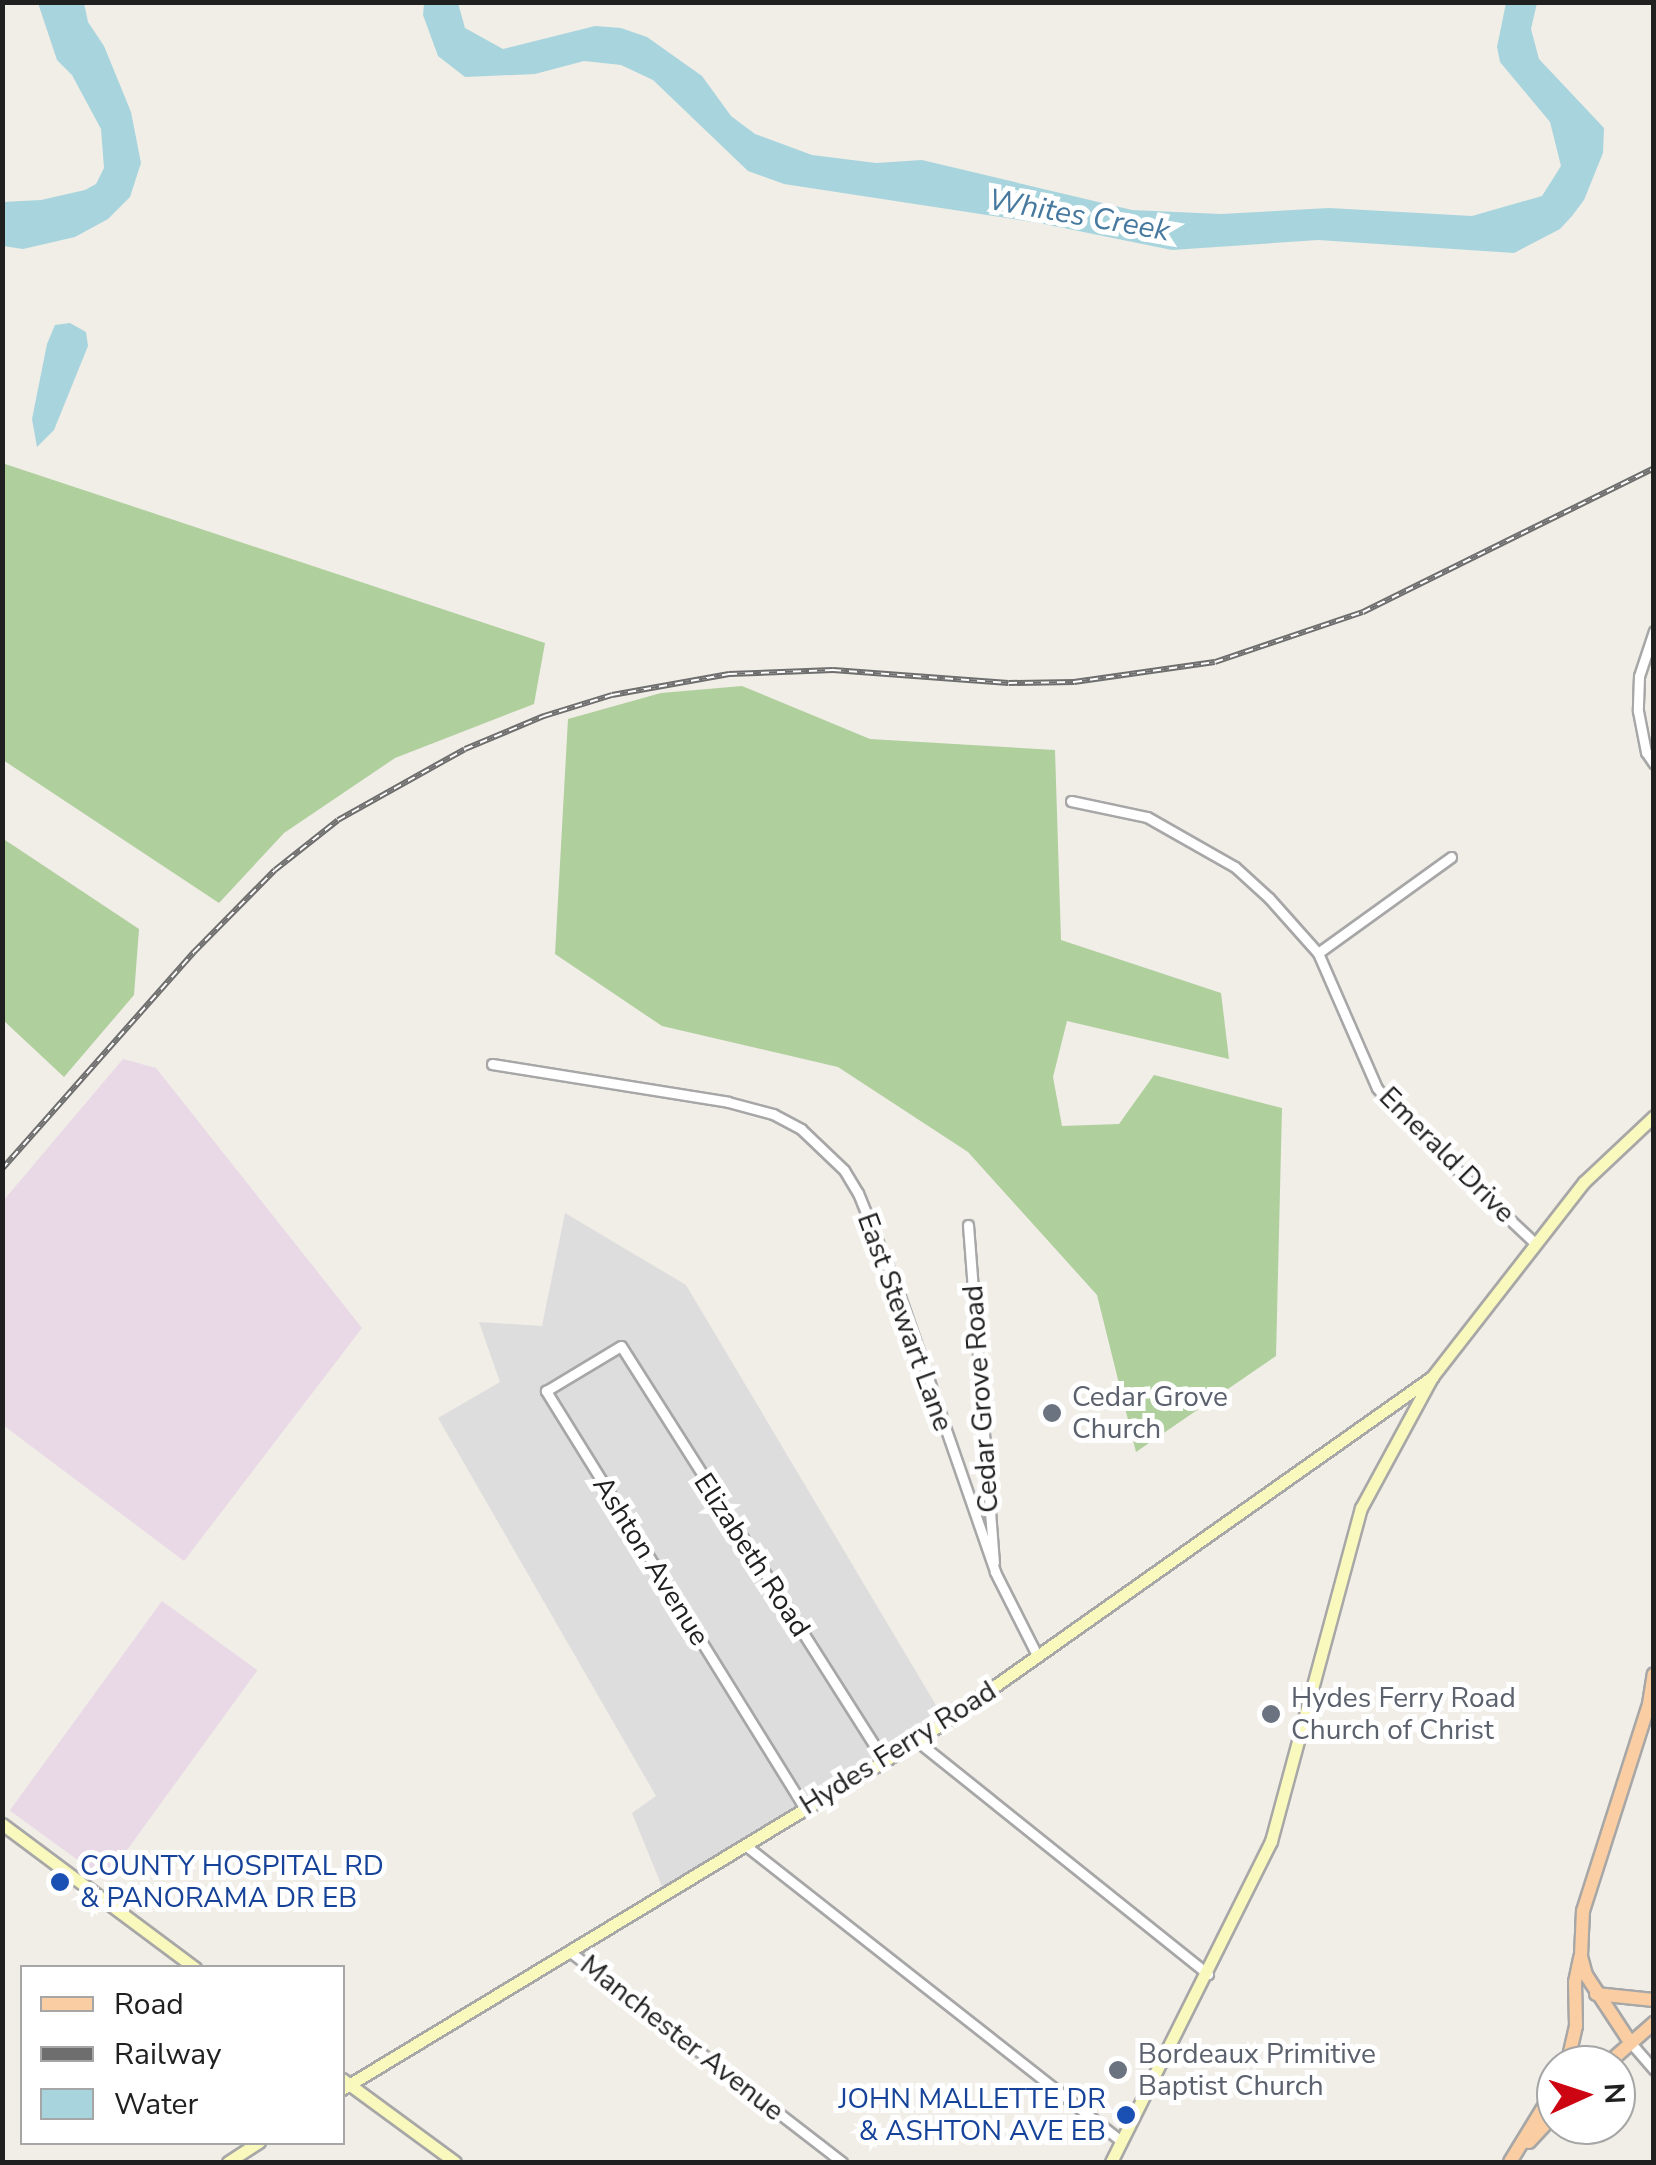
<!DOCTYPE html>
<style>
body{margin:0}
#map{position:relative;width:1656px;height:2165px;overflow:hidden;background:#f1ede7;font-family:"Nunito Sans",sans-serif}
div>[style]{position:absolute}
.residential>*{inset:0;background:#dedddd}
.industrial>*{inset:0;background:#e9d9e7;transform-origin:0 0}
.forest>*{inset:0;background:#afcf9d}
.water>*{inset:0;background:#a8d5dd}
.roads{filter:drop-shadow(2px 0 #a7a7a7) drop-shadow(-2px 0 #a7a7a7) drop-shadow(0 2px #a7a7a7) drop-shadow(0 -2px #a7a7a7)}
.street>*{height:9px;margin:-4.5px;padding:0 4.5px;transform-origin:4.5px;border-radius:4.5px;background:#fff}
.secondary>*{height:11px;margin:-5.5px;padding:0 5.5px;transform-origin:5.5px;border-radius:5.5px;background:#f9f8bd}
.primary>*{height:12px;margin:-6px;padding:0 6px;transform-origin:6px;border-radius:6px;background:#facea2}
.rail>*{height:6px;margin-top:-3px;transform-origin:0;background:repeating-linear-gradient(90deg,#fff 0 8px,#6e6e6e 0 16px);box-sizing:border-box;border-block:2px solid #6e6e6e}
.dots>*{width:28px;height:28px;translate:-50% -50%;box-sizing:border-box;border:5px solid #fff;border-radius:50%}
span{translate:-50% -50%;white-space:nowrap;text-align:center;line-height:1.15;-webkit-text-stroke:10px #fff;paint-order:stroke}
.street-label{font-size:28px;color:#202020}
.worship-label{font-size:28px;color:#5b616d}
.left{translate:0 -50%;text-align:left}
.transit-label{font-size:28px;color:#164399}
.right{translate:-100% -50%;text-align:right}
.water-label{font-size:30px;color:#47799f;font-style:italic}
.frame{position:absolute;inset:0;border:5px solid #202020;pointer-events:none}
.legend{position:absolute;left:20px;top:1965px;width:325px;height:180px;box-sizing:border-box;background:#fff;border:2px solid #a6a6a6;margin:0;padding:12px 18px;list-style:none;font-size:30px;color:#202020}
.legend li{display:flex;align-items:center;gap:20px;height:50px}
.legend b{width:50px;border:2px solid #a6a6a6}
.north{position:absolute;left:1536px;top:2045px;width:100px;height:100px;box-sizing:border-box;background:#fff;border:2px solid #a6a6a6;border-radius:50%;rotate:87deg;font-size:28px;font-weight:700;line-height:40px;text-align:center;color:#202020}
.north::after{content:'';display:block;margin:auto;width:35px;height:45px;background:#cd0411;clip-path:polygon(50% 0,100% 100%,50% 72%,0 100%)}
</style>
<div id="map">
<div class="residential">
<div style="clip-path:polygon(565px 1213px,686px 1285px,943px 1717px,663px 1889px,632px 1813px,656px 1796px,438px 1418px,500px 1382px,479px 1322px,542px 1326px)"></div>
</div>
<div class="industrial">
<div style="clip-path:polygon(123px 1059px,156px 1068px,362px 1328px,184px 1561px,3px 1425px,3px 1201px)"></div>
<div style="left:162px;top:1601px;width:118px;height:259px;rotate:36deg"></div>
</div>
<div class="forest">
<div style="clip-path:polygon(2px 463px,545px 643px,534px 704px,395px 758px,284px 833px,219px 903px,3px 760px)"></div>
<div style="clip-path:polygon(742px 686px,870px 739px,1055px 750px,1061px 940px,1221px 993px,1229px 1059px,1067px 1021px,1053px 1077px,1062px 1126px,1119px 1124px,1154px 1075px,1282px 1108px,1276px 1356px,1136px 1452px,1097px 1295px,968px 1152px,838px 1067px,662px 1026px,555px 954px,568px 719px,661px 693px)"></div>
<div style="clip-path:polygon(2px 838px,139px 929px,134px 995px,64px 1077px,3px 1020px)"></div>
</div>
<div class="water">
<div style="clip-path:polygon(38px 3px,84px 3px,88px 22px,104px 46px,131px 112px,141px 163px,130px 197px,108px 219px,75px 237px,23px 249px,3px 246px,3px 202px,41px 200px,85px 190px,96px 184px,104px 168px,101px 129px,72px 75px,57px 60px)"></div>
<div style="clip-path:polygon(458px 3px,465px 28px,503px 49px,595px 26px,621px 28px,647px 37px,702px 76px,731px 116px,755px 134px,812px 155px,876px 163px,922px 160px,1132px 210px,1221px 214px,1329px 208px,1472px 216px,1542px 196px,1561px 166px,1550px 122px,1500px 62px,1497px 47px,1506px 3px,1537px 3px,1531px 29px,1539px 59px,1604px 128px,1603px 153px,1584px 200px,1572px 216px,1560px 229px,1514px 253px,1318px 240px,1172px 250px,1039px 223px,784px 184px,748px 171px,653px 80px,621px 65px,584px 61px,535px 74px,465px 77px,438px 56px,423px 15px,424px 3px)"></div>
<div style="clip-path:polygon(70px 323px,86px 332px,88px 346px,54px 430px,37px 447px,32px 419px,47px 344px,55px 325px)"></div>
</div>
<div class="roads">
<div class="street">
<div style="left:1654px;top:631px;width:47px;rotate:108.4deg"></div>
<div style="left:1639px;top:676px;width:35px;rotate:92deg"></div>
<div style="left:1638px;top:711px;width:42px;rotate:79deg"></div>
<div style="left:1646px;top:752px;width:14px;rotate:56deg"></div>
<div style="left:1071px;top:801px;width:78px;rotate:11.9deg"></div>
<div style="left:1147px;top:817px;width:101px;rotate:29.6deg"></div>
<div style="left:1235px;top:867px;width:46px;rotate:42.4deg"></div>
<div style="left:1269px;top:898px;width:74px;rotate:48.3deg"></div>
<div style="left:1318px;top:953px;width:147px;rotate:66.4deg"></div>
<div style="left:1377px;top:1088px;width:35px;rotate:51deg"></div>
<div style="left:1399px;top:1115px;width:185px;rotate:43.3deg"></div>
<div style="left:1318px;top:953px;width:164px;rotate:-35.8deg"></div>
<div style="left:492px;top:1064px;width:239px;rotate:9.1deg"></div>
<div style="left:728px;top:1102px;width:47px;rotate:14.9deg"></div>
<div style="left:773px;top:1114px;width:32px;rotate:28deg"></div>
<div style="left:801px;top:1129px;width:59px;rotate:43.6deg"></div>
<div style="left:844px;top:1170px;width:27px;rotate:59deg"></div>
<div style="left:858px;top:1193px;width:109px;rotate:67.9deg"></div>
<div style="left:899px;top:1294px;width:294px;rotate:70.9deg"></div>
<div style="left:995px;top:1572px;width:95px;rotate:63.2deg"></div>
<div style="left:968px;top:1225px;width:338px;rotate:85.6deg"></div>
<div style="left:917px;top:1741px;width:373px;rotate:38.7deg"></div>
<div style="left:804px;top:1807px;width:490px;rotate:-121.8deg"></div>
<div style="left:546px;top:1391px;width:87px;rotate:-31deg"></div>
<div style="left:621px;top:1346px;width:490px;rotate:57.6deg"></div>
<div style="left:745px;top:1845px;width:477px;rotate:38.2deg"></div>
<div style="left:569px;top:1951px;width:345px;rotate:37.7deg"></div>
<div style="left:1630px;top:2042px;width:37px;rotate:49deg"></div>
</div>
<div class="secondary">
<div style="left:2px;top:1824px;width:241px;rotate:36.7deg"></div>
<div style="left:342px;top:2079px;width:140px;rotate:36.3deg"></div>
<div style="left:342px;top:2089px;width:672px;rotate:-31.18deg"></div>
<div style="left:917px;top:1741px;width:631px;rotate:-35.25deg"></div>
<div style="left:228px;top:2162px;width:37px;rotate:-33deg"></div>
<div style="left:1111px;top:2162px;width:359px;rotate:-63.5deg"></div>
<div style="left:1271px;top:1841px;width:345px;rotate:-74.9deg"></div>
<div style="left:1361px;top:1508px;width:149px;rotate:-61.5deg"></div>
<div style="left:1432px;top:1377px;width:247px;rotate:-52.1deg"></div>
<div style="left:1584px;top:1182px;width:96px;rotate:-43.3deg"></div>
</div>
<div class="primary">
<div style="left:1596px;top:1994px;width:58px;rotate:5.9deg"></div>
<div style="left:1630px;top:2042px;width:80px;rotate:-123.3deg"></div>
<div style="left:1586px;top:1975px;width:20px;rotate:-105deg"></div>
<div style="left:1581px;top:1956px;width:45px;rotate:-87.5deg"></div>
<div style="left:1583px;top:1911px;width:217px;rotate:-72.3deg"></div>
<div style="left:1649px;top:1704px;width:30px;rotate:-81deg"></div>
<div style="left:1567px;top:2065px;width:40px;rotate:-77deg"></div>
<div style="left:1576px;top:2026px;width:44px;rotate:-91.3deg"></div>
<div style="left:1575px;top:1982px;width:25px;rotate:-78deg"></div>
<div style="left:1606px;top:2065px;width:64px;rotate:-41.2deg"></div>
<div style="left:1529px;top:2142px;width:40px;rotate:-47deg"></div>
<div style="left:1510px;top:2162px;width:88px;rotate:-58.5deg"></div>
</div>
</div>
<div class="rail">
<div style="left:2px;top:1169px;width:290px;rotate:-48.5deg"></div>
<div style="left:194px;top:952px;width:115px;rotate:-45.4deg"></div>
<div style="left:275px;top:870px;width:80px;rotate:-38.4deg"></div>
<div style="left:338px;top:820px;width:145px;rotate:-29.2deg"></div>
<div style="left:465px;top:749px;width:86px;rotate:-22.7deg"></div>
<div style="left:544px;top:716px;width:71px;rotate:-17.2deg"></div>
<div style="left:612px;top:695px;width:119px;rotate:-10.2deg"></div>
<div style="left:729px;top:674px;width:104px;rotate:-2.2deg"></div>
<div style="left:833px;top:670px;width:176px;rotate:4.2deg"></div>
<div style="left:1009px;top:683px;width:65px;rotate:-0.9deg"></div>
<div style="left:1074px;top:682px;width:142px;rotate:-8.1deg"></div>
<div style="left:1215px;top:662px;width:156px;rotate:-18.7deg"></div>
<div style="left:1363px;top:612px;width:325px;rotate:-26.3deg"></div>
</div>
<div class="dots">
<div style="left:1052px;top:1413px;background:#6b7280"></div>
<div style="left:1271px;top:1714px;background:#6b7280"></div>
<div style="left:60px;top:1882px;background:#1a4fb4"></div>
<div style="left:1118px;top:2070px;background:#6b7280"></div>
<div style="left:1126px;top:2115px;background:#1a4fb4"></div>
</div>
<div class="street-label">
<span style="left:1447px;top:1155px;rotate:45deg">Emerald Drive</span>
<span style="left:905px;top:1322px;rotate:70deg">East Stewart Lane</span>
<span style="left:981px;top:1399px;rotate:-94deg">Cedar Grove Road</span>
<span style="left:752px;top:1555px;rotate:57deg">Elizabeth Road</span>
<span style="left:651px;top:1561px;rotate:58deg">Ashton Avenue</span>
<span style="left:898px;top:1748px;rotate:-32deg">Hydes Ferry Road</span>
<span style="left:682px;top:2038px;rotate:38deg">Manchester Avenue</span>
</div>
<div class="worship-label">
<span class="left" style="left:1072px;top:1413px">Cedar Grove<br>Church</span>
<span class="left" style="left:1291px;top:1714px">Hydes Ferry Road<br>Church of Christ</span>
<span class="left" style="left:1138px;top:2070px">Bordeaux Primitive<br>Baptist Church</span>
</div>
<div class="transit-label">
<span class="left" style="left:80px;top:1882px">COUNTY HOSPITAL RD<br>&amp; PANORAMA DR EB</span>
<span class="right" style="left:1106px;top:2115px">JOHN MALLETTE DR<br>&amp; ASHTON AVE EB</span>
</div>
<div class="water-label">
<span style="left:1079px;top:216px;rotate:10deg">Whites Creek</span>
</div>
<div class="frame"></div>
<ul class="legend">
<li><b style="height:12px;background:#facea2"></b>Road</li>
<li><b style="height:12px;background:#6e6e6e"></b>Railway</li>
<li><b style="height:28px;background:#a8d5dd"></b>Water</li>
</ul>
<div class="north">N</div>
</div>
